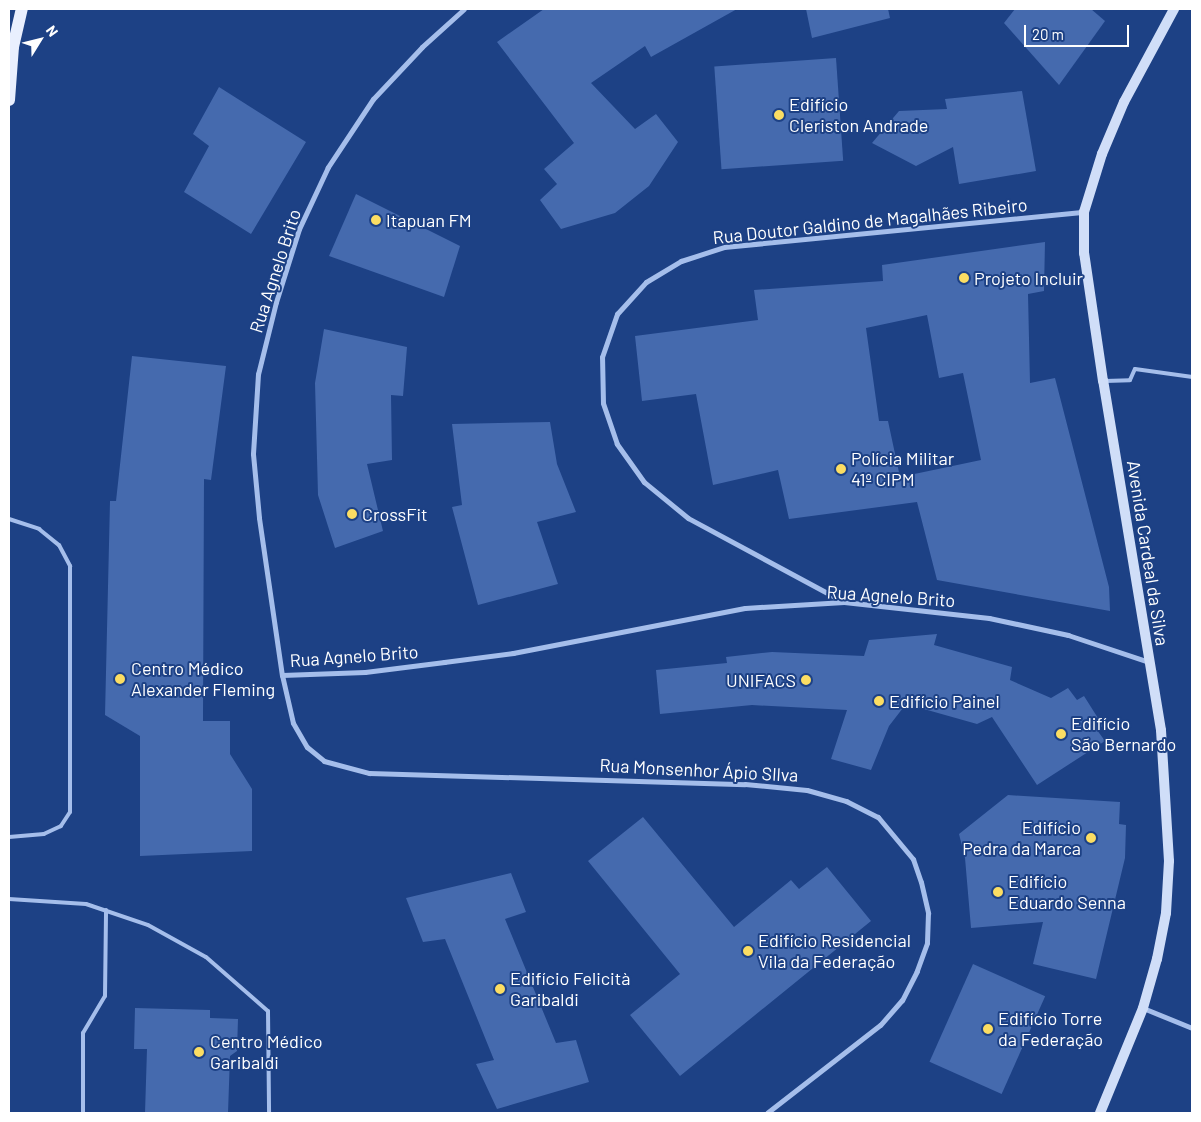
<!DOCTYPE html>
<meta charset="utf-8">
<style>
body{margin:0}
#map{position:relative;width:1201px;height:1122px;overflow:hidden;background:#1d4185;font-family:Barlow,sans-serif}
div>[style]{position:absolute}
.building>*{inset:0;background:#456aae;transform-origin:0 0}
.service>*{height:4px;margin:-2px;padding:0 2px;transform-origin:2px;border-radius:2px;background:#a5beeb}
.minor>*{height:5px;margin:-2.5px;padding:0 2.5px;transform-origin:2.5px;border-radius:2.5px;background:#a5beeb}
.secondary>*{height:10px;margin:-5px;padding:0 5px;transform-origin:5px;border-radius:5px;background:#d0def8}
.primary>*{height:12px;margin:-6px;padding:0 6px;transform-origin:6px;border-radius:6px;background:#e9effe}
.dots>*{width:14px;height:14px;translate:-50% -50%;box-sizing:border-box;border:2px solid #1d4185;border-radius:50%}
span{translate:-50% -50%;white-space:nowrap;text-align:center;line-height:1.15;-webkit-text-stroke:4px #1d4185;paint-order:stroke}
.poi-label{font-size:18px;color:#fff}
.left{translate:0 -50%;text-align:left}
.right{translate:-100% -50%;text-align:right}
.street-label{font-size:18px;color:#fff}
.frame{position:absolute;inset:0;border:10px solid #fff;pointer-events:none}
.north{position:absolute;left:15px;top:15px;width:50px;height:50px;-webkit-text-stroke:4px #1d4185;paint-order:stroke;rotate:54deg;font-size:14px;font-weight:700;line-height:20px;text-align:center;color:#fff}
.north::after{content:'';display:block;margin:auto;width:18px;height:22px;background:#fff;clip-path:polygon(50% 0,100% 100%,50% 72%,0 100%)}
.scale{position:absolute;left:1024px;top:25px;width:105px;height:22px;box-sizing:border-box;border:2px solid #fff;border-top:0;padding-left:6px;font-size:15px;line-height:18px;white-space:nowrap;color:#fff;-webkit-text-stroke:4px #1d4185;paint-order:stroke}
</style>
<div id="map">
<div class="building">
<div style="clip-path:polygon(544px 9px,737px 9px,651px 57px,645px 46px,591px 83px,635px 129px,656px 114px,678px 142px,649px 186px,615px 213px,561px 229px,540px 200px,557px 184px,544px 169px,574px 143px,497px 42px)"></div>
<div style="clip-path:polygon(806px 9px,888px 9px,890px 18px,812px 38px)"></div>
<div style="clip-path:polygon(1015px 9px,1091px 9px,1105px 21px,1059px 85px,1004px 23px)"></div>
<div style="left:836px;top:58px;width:103px;height:122px;rotate:86deg"></div>
<div style="clip-path:polygon(219px 87px,306px 142px,251px 234px,184px 192px,209px 146px,193px 134px)"></div>
<div style="clip-path:polygon(1022px 91px,1036px 171px,959px 184px,953px 147px,916px 166px,872px 143px,899px 111px,947px 109px,945px 99px)"></div>
<div style="clip-path:polygon(356px 194px,460px 246px,444px 297px,329px 256px)"></div>
<div style="clip-path:polygon(evenodd,1045px 242px,1044px 291px,1028px 294px,1030px 383px,1055px 378px,1109px 587px,1110px 611px,937px 580px,917px 502px,789px 519px,778px 470px,713px 485px,696px 394px,642px 401px,635px 336px,758px 320px,754px 290px,883px 281px,882px 265px,1045px 242px,927px 315px,939px 378px,963px 373px,981px 460px,900px 477px,888px 421px,879px 421px,866px 328px,927px 315px)"></div>
<div style="clip-path:polygon(324px 329px,407px 347px,403px 396px,391px 395px,392px 460px,367px 464px,383px 531px,335px 548px,318px 495px,315px 383px)"></div>
<div style="clip-path:polygon(132px 356px,226px 366px,211px 480px,204px 479px,203px 721px,230px 721px,230px 754px,252px 789px,252px 851px,140px 856px,140px 736px,105px 715px,110px 501px,116px 501px)"></div>
<div style="clip-path:polygon(550px 422px,557px 464px,576px 512px,537px 522px,558px 584px,478px 605px,452px 507px,462px 505px,452px 424px)"></div>
<div style="clip-path:polygon(937px 634px,934px 645px,1012px 667px,1010px 680px,1051px 698px,1068px 688px,1077px 700px,1084px 696px,1103px 726px,1097px 730px,1105px 741px,1037px 785px,992px 717px,977px 724px,906px 704px,889px 726px,871px 770px,831px 759px,847px 710px,752px 705px,660px 714px,656px 670px,727px 663px,726px 657px,772px 652px,864px 656px,869px 640px)"></div>
<div style="clip-path:polygon(1008px 795px,1120px 802px,1119px 824px,1126px 825px,1125px 858px,1096px 979px,1033px 964px,1043px 922px,971px 928px,965px 858px,959px 834px)"></div>
<div style="clip-path:polygon(643px 817px,734px 927px,791px 880px,799px 889px,827px 867px,871px 921px,680px 1076px,630px 1015px,680px 974px,588px 861px)"></div>
<div style="clip-path:polygon(511px 873px,526px 912px,505px 919px,556px 1043px,576px 1040px,589px 1082px,497px 1109px,476px 1064px,494px 1060px,445px 939px,423px 942px,406px 898px)"></div>
<div style="left:973px;top:964px;width:79px;height:107px;rotate:24deg"></div>
<div style="clip-path:polygon(135px 1008px,210px 1010px,210px 1018px,238px 1019px,237px 1051px,230px 1056px,228px 1113px,145px 1113px,147px 1049px,134px 1049px)"></div>
</div>
<div class="service">
<div style="left:1105px;top:381px;width:25px;rotate:-2deg"></div>
<div style="left:1130px;top:380px;width:12px;rotate:-66deg"></div>
<div style="left:1135px;top:369px;width:58px;rotate:8deg"></div>
<div style="left:9px;top:519px;width:32px;rotate:18deg"></div>
<div style="left:39px;top:529px;width:26px;rotate:39deg"></div>
<div style="left:59px;top:545px;width:24px;rotate:62deg"></div>
<div style="left:70px;top:566px;width:246px;rotate:90deg"></div>
<div style="left:70px;top:812px;width:17px;rotate:123deg"></div>
<div style="left:61px;top:826px;width:19px;rotate:155deg"></div>
<div style="left:44px;top:834px;width:35px;rotate:175deg"></div>
<div style="left:9px;top:899px;width:77px;rotate:3.7deg"></div>
<div style="left:86px;top:904px;width:65px;rotate:18.7deg"></div>
<div style="left:148px;top:925px;width:66px;rotate:28.9deg"></div>
<div style="left:206px;top:957px;width:82px;rotate:41.1deg"></div>
<div style="left:268px;top:1011px;width:102px;rotate:89.4deg"></div>
<div style="left:83px;top:1113px;width:80px;rotate:-90deg"></div>
<div style="left:83px;top:1033px;width:43px;rotate:-59.3deg"></div>
<div style="left:105px;top:996px;width:86px;rotate:-89.3deg"></div>
</div>
<div class="minor">
<div style="left:464px;top:9px;width:57px;rotate:137.9deg"></div>
<div style="left:422px;top:47px;width:71px;rotate:133.3deg"></div>
<div style="left:373px;top:99px;width:82px;rotate:123.5deg"></div>
<div style="left:328px;top:167px;width:68px;rotate:115.1deg"></div>
<div style="left:299px;top:229px;width:77px;rotate:107.5deg"></div>
<div style="left:276px;top:302px;width:74px;rotate:104deg"></div>
<div style="left:258px;top:374px;width:80px;rotate:93.6deg"></div>
<div style="left:253px;top:454px;width:64px;rotate:84.6deg"></div>
<div style="left:259px;top:518px;width:159px;rotate:81.7deg"></div>
<div style="left:282px;top:675px;width:49px;rotate:77.1deg"></div>
<div style="left:293px;top:723px;width:28px;rotate:60deg"></div>
<div style="left:307px;top:747px;width:22px;rotate:39deg"></div>
<div style="left:324px;top:761px;width:47px;rotate:14.9deg"></div>
<div style="left:369px;top:773px;width:376px;rotate:1.7deg"></div>
<div style="left:745px;top:784px;width:62px;rotate:5.5deg"></div>
<div style="left:807px;top:790px;width:41px;rotate:15.8deg"></div>
<div style="left:846px;top:801px;width:36px;rotate:27deg"></div>
<div style="left:878px;top:817px;width:55px;rotate:50.2deg"></div>
<div style="left:913px;top:859px;width:24px;rotate:71deg"></div>
<div style="left:921px;top:882px;width:32px;rotate:77deg"></div>
<div style="left:928px;top:913px;width:30px;rotate:92deg"></div>
<div style="left:927px;top:943px;width:30px;rotate:110deg"></div>
<div style="left:917px;top:971px;width:33px;rotate:117deg"></div>
<div style="left:902px;top:1000px;width:33px;rotate:131deg"></div>
<div style="left:880px;top:1025px;width:143px;rotate:142.1deg"></div>
<div style="left:844px;top:602px;width:177px;rotate:-151.7deg"></div>
<div style="left:688px;top:518px;width:57px;rotate:-140.7deg"></div>
<div style="left:644px;top:482px;width:47px;rotate:-125.4deg"></div>
<div style="left:617px;top:444px;width:43px;rotate:-108.9deg"></div>
<div style="left:603px;top:403px;width:46px;rotate:-91.2deg"></div>
<div style="left:602px;top:357px;width:46px;rotate:-70.8deg"></div>
<div style="left:617px;top:314px;width:43px;rotate:-47.8deg"></div>
<div style="left:646px;top:282px;width:41px;rotate:-31deg"></div>
<div style="left:681px;top:261px;width:45px;rotate:-18deg"></div>
<div style="left:724px;top:247px;width:362px;rotate:-5.6deg"></div>
<div style="left:282px;top:675px;width:83px;rotate:-2.1deg"></div>
<div style="left:365px;top:672px;width:80px;rotate:-7.2deg"></div>
<div style="left:444px;top:662px;width:70px;rotate:-7.4deg"></div>
<div style="left:513px;top:653px;width:236px;rotate:-11deg"></div>
<div style="left:745px;top:608px;width:99px;rotate:-3.5deg"></div>
<div style="left:844px;top:602px;width:146px;rotate:6.3deg"></div>
<div style="left:989px;top:618px;width:81px;rotate:12.1deg"></div>
<div style="left:1068px;top:635px;width:85px;rotate:18.4deg"></div>
<div style="left:1143px;top:1008px;width:53px;rotate:22.2deg"></div>
</div>
<div class="secondary">
<div style="left:1100px;top:1113px;width:113px;rotate:-67.7deg"></div>
<div style="left:1143px;top:1008px;width:51px;rotate:-74.1deg"></div>
<div style="left:1157px;top:959px;width:47px;rotate:-78.9deg"></div>
<div style="left:1166px;top:913px;width:52px;rotate:-86.7deg"></div>
<div style="left:1169px;top:861px;width:131px;rotate:-93.5deg"></div>
<div style="left:1161px;top:730px;width:354px;rotate:-99.4deg"></div>
<div style="left:1103px;top:381px;width:129px;rotate:-98.4deg"></div>
<div style="left:1084px;top:253px;width:41px;rotate:-90deg"></div>
<div style="left:1084px;top:212px;width:61px;rotate:-72.8deg"></div>
<div style="left:1102px;top:154px;width:56px;rotate:-67.1deg"></div>
<div style="left:1124px;top:102px;width:106px;rotate:-61.7deg"></div>
</div>
<div class="primary">
<div style="left:9px;top:100px;width:53px;rotate:-85.7deg"></div>
<div style="left:13px;top:47px;width:39px;rotate:-77deg"></div>
</div>
<div class="dots">
<div style="left:779px;top:115px;background:#fbdd63"></div>
<div style="left:376px;top:220px;background:#fbdd63"></div>
<div style="left:964px;top:278px;background:#fbdd63"></div>
<div style="left:841px;top:469px;background:#fbdd63"></div>
<div style="left:352px;top:514px;background:#fbdd63"></div>
<div style="left:120px;top:679px;background:#fbdd63"></div>
<div style="left:806px;top:680px;background:#fbdd63"></div>
<div style="left:879px;top:701px;background:#fbdd63"></div>
<div style="left:1061px;top:734px;background:#fbdd63"></div>
<div style="left:1091px;top:838px;background:#fbdd63"></div>
<div style="left:998px;top:892px;background:#fbdd63"></div>
<div style="left:748px;top:951px;background:#fbdd63"></div>
<div style="left:500px;top:989px;background:#fbdd63"></div>
<div style="left:988px;top:1029px;background:#fbdd63"></div>
<div style="left:199px;top:1052px;background:#fbdd63"></div>
</div>
<div class="poi-label">
<span class="left" style="left:789px;top:115px">Edifício<br>Cleriston Andrade</span>
<span class="left" style="left:386px;top:220px">Itapuan FM</span>
<span class="left" style="left:974px;top:278px">Projeto Incluir</span>
<span class="left" style="left:851px;top:469px">Polícia Militar<br>41º CIPM</span>
<span class="left" style="left:362px;top:514px">CrossFit</span>
<span class="left" style="left:131px;top:679px">Centro Médico<br>Alexander Fleming</span>
<span class="right" style="left:796px;top:680px">UNIFACS</span>
<span class="left" style="left:889px;top:701px">Edifício Painel</span>
<span class="left" style="left:1071px;top:734px">Edifício<br>São Bernardo</span>
<span class="right" style="left:1081px;top:838px">Edifício<br>Pedra da Marca</span>
<span class="left" style="left:1008px;top:892px">Edifício<br>Eduardo Senna</span>
<span class="left" style="left:758px;top:951px">Edifício Residencial<br>Vila da Federação</span>
<span class="left" style="left:510px;top:989px">Edifício Felicità<br>Garibaldi</span>
<span class="left" style="left:998px;top:1029px">Edifício Torre<br>da Federação</span>
<span class="left" style="left:210px;top:1052px">Centro Médico<br>Garibaldi</span>
</div>
<div class="street-label">
<span style="left:870px;top:221px;rotate:-6deg">Rua Doutor Galdino de Magalhães Ribeiro</span>
<span style="left:275px;top:271px;rotate:-72deg">Rua Agnelo Brito</span>
<span style="left:1148px;top:553px;rotate:81deg">Avenida Cardeal da Silva</span>
<span style="left:891px;top:596px;rotate:4deg">Rua Agnelo Brito</span>
<span style="left:354px;top:656px;rotate:-4deg">Rua Agnelo Brito</span>
<span style="left:699px;top:770px;rotate:3deg">Rua Monsenhor Ápio SIlva</span>
</div>
<div class="frame"></div>
<div class="north">N</div>
<div class="scale">20 m</div>
</div>
